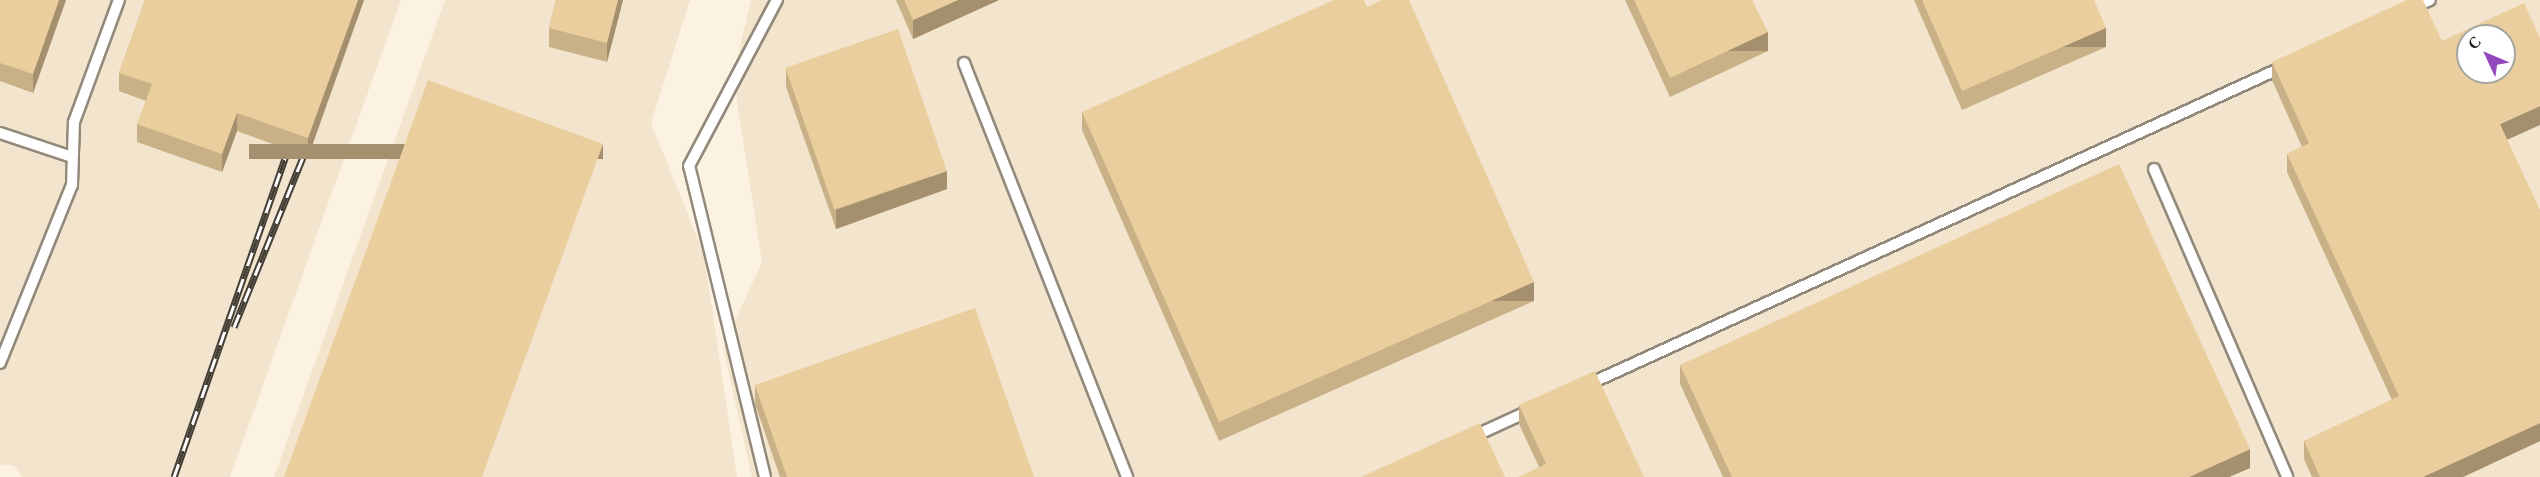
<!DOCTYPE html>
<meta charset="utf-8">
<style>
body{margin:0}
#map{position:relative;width:2540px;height:477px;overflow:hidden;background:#fcf2e1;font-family:Spectral,serif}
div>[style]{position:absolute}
.built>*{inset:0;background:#f3e5cd}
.roads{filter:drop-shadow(2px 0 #92897a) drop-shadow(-2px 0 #92897a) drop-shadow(0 2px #92897a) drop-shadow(0 -2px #92897a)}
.service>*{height:10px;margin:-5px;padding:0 5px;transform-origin:5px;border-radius:5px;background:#fff}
.rail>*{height:7px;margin-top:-3.5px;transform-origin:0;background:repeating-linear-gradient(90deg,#fff 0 14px,#433e36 0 28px);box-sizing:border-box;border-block:2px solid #433e36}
.wall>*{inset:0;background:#c9b187}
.shaded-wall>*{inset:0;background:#a4906e;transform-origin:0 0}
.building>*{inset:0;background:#eace9d;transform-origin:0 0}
span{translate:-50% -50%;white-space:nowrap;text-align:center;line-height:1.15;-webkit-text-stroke:5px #fff;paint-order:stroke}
.north{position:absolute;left:2456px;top:24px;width:60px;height:60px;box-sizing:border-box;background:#fff;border:2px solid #a5a4a1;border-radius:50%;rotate:314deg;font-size:16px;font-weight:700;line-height:24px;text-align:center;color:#1f1b15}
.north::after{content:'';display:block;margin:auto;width:21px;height:27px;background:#9249bb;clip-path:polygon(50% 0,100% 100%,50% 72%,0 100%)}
</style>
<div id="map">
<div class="built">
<div style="clip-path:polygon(0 0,401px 0,230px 477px,23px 477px,14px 466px,0 464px)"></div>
<div style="clip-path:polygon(445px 0,690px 0,651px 123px,704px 254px,737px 477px,274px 477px)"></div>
<div style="clip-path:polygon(evenodd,751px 0,2540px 0,2540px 477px,752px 477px,723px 347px,762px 262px,733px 76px,751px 0,2468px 36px,2504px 36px,2504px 72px,2468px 72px,2468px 36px)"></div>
</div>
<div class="roads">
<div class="service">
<div style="left:2413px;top:7px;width:18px;rotate:-22deg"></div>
<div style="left:964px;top:63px;width:445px;rotate:68.5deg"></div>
<div style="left:0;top:133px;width:76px;rotate:18.4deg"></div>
<div style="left:2154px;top:169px;width:335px;rotate:66.6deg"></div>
<div style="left:0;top:363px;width:192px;rotate:-68deg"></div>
<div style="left:72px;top:185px;width:63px;rotate:-88.2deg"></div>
<div style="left:74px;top:122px;width:130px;rotate:-69.8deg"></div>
<div style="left:1587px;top:385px;width:767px;rotate:-24.56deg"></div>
<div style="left:1472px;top:437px;width:65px;rotate:-24.6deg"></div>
<div style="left:765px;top:477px;width:320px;rotate:-103.7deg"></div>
<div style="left:689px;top:166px;width:188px;rotate:-62.1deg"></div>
</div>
</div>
<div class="rail">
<div style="left:234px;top:327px;width:186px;rotate:-67.9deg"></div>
<div style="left:174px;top:477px;width:347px;rotate:-70.8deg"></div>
</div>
<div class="wall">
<div style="clip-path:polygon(0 0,66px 0,33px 93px,0 81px)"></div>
<div style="clip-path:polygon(145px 0,364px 0,308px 157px,237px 131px,222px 172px,137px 142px,137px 124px,146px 101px,119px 91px,119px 73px)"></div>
<div style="clip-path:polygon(556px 0,623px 0,607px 62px,549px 47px,549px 28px)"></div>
<div style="clip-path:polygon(896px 0,999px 0,913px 39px)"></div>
<div style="clip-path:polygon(1625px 0,1752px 0,1768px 51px,1670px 97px)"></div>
<div style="clip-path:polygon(1914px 0,2094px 0,2106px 47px,1962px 110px)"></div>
<div style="clip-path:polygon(2442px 41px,2507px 140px,2540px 441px,2463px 477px,2312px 477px,2304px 459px,2304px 441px,2392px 400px,2287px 172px,2287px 154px,2302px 147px,2272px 80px,2272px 62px)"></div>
<div style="clip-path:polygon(786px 68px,947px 189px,836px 229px,786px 87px)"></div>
<div style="clip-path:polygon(1082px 112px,1534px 301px,1219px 441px,1082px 130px)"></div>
<div style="clip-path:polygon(1680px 365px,2250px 468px,2229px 477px,1723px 477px,1680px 384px)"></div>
<div style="clip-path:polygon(755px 385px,1034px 477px,780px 477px,755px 404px)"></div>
<div style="clip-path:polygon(1519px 405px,1644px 477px,1539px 467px,1519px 424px)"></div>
</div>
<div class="shaded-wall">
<div style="clip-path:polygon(59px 0,66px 0,33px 93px,33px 74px)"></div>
<div style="clip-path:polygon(358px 0,364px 0,308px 157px,308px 138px)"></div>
<div style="clip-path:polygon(618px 0,623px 0,607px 62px,607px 43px)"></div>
<div style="clip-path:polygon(958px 0,999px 0,913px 39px,913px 20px)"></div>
<div style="left:2106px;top:28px;width:19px;height:157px;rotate:90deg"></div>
<div style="left:1768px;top:32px;width:19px;height:108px;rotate:90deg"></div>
<div style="clip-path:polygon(2540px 106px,2540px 125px,2500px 143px,2500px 124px)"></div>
<div style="clip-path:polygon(237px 113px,237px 131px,222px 172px,222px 154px)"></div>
<div style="left:603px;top:144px;width:15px;height:354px;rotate:90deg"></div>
<div style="clip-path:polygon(947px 171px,947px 189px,836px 229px,836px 210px)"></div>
<div style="left:1534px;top:282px;width:19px;height:345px;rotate:90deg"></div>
<div style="clip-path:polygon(2540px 423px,2540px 441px,2463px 477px,2423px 477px)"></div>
<div style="clip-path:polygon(2250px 449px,2250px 468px,2229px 477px,2189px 477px)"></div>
</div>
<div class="building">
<div style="clip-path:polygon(0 0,59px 0,33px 74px,0 63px)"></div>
<div style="clip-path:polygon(145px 0,358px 0,308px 138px,237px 113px,222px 154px,137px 124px,152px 84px,119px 73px)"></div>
<div style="clip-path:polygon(556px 0,618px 0,607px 43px,549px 28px)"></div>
<div style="clip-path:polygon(904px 0,958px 0,913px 20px)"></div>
<div style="clip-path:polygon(1334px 0,1364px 0,1367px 7px,1382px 0,1409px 0,1534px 282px,1219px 422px,1082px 112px)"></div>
<div style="clip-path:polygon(1634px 0,1752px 0,1768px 32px,1670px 78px)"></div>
<div style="clip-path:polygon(1922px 0,2094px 0,2106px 28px,1962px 91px)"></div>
<div style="clip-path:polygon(evenodd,2407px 0,2423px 0,2442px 41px,2524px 3px,2540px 38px,2540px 106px,2500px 124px,2540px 210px,2540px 423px,2423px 477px,2320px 477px,2304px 441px,2399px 396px,2287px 154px,2309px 143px,2272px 62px,2407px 0,2468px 36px,2504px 36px,2504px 72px,2468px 72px,2468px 36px)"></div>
<div style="left:898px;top:29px;width:150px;height:119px;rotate:71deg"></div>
<div style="clip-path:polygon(428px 80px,603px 144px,482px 477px,284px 477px)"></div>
<div style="clip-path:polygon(2119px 164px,2250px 449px,2189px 477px,1732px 477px,1680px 365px)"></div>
<div style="clip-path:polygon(975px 308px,1034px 477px,787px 477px,755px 385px)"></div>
<div style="clip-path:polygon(1595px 371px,1644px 477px,1518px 477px,1546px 464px,1519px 405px)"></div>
<div style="clip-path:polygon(1480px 423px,1505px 477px,1361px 477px)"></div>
</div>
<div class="north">С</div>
</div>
